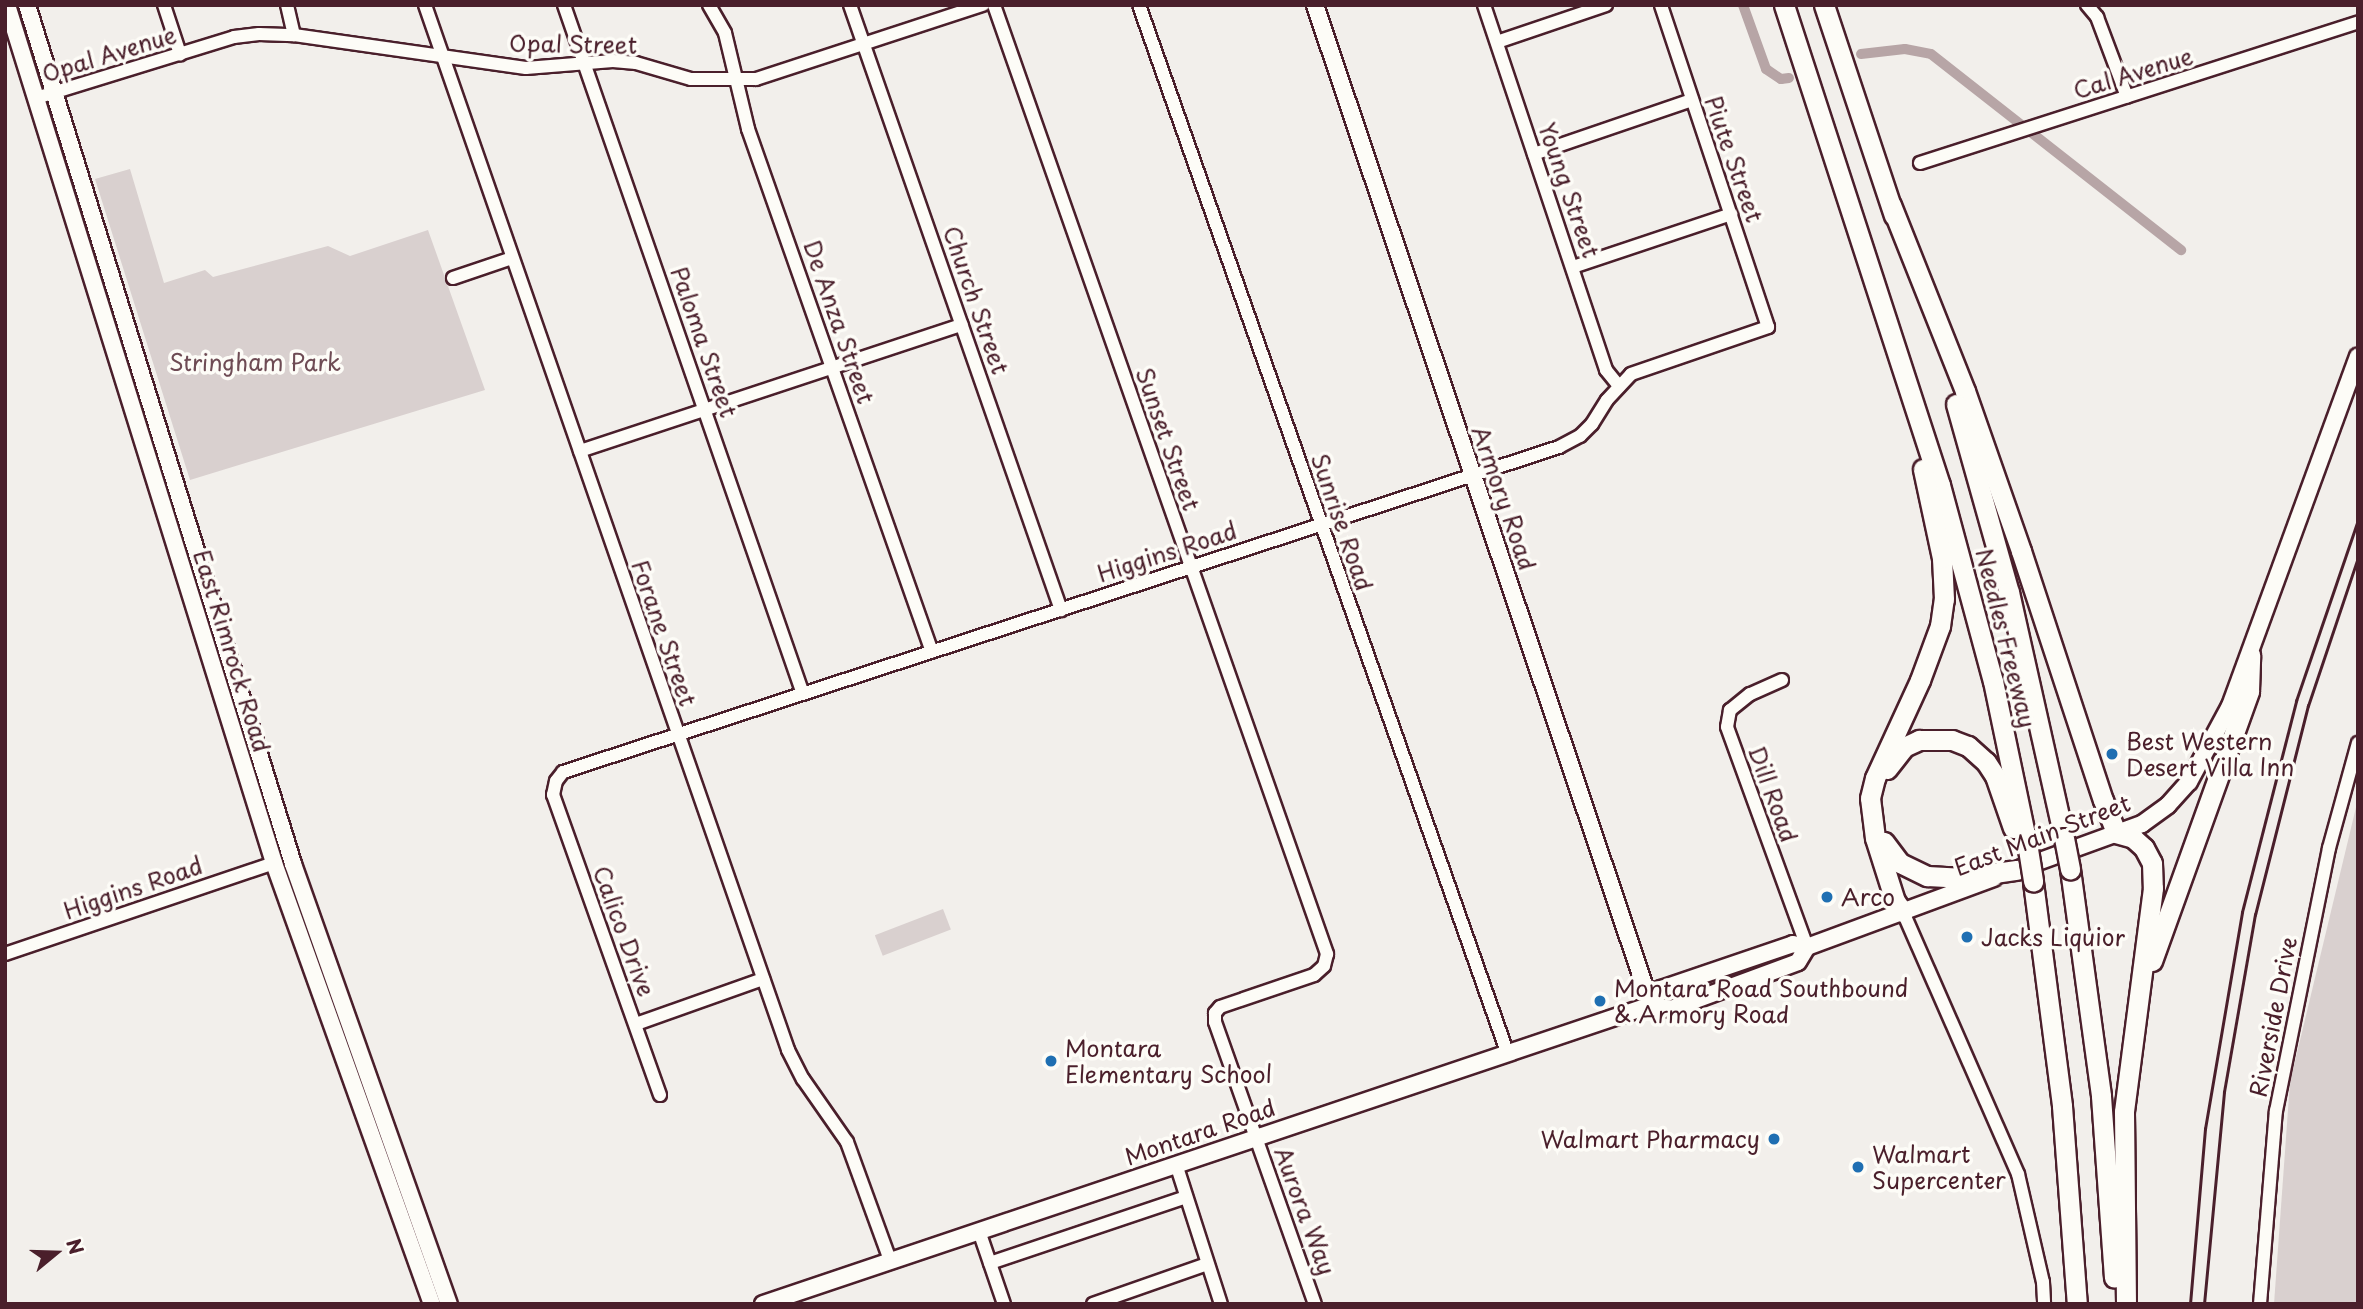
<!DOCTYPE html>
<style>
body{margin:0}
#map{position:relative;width:2363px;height:1309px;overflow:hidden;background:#f2efeb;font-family:"Playpen Sans",sans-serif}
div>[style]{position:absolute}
.green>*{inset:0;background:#d9d0cf;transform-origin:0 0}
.canal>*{height:10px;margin:-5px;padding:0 5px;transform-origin:5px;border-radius:5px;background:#b7a5a6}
.roads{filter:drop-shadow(2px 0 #4a1f2b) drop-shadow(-2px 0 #4a1f2b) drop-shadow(0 2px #4a1f2b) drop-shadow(0 -2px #4a1f2b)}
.minor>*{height:12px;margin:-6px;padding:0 6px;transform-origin:6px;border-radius:6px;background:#fdfcf7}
.major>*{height:16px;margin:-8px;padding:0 8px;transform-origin:8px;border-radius:8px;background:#fdfcf7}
.highway>*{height:19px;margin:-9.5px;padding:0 9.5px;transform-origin:9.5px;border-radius:9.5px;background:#fdfcf7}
.rail>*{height:2.5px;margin:-1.25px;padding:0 1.25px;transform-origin:1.25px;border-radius:1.25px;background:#4a1f2b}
.bridges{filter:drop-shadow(2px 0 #4a1f2b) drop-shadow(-2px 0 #4a1f2b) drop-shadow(0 2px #4a1f2b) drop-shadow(0 -2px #4a1f2b)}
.highway-bridge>*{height:19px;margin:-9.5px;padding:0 9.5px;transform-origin:9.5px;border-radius:9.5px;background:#fdfcf7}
.dots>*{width:19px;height:19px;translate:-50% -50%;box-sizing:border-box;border:4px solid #fdfcf7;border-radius:50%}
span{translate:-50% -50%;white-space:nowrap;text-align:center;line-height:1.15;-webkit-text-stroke:7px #fdfcf7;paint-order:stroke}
.street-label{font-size:23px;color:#4a1f2b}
.park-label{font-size:23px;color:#6e4b54}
.poi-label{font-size:23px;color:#4a1f2b}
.left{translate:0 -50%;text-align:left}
.right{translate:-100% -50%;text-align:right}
.frame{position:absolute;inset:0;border:7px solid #4a1f2b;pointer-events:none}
.north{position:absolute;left:21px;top:1218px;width:70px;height:70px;-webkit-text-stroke:5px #fdfcf7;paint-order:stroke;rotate:71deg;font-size:19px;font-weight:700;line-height:28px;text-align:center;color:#4a1f2b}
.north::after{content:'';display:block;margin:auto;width:24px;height:32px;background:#4a1f2b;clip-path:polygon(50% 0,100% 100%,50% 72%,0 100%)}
</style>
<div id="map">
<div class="green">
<div style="clip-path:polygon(130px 169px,164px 283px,205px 270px,213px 277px,328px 246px,350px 256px,428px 230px,485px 390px,190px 480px,95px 179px)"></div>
<div style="clip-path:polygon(2358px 799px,2358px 1304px,2274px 1304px,2290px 1082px)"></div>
<div style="left:943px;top:909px;width:22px;height:73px;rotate:69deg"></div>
</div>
<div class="canal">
<div style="left:1743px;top:5px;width:68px;rotate:70.2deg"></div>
<div style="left:1766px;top:69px;width:18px;rotate:34deg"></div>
<div style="left:1781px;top:79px;width:8px;rotate:-7deg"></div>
<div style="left:1861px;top:54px;width:44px;rotate:-6.5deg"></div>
<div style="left:1905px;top:49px;width:26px;rotate:11deg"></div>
<div style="left:1931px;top:54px;width:318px;rotate:38.1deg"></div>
</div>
<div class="roads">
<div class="minor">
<div style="left:164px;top:5px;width:52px;rotate:71.9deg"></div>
<div style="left:287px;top:5px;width:31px;rotate:77deg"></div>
<div style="left:425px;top:5px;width:1106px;rotate:70.84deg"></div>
<div style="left:788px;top:1050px;width:33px;rotate:63deg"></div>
<div style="left:803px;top:1079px;width:77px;rotate:55.1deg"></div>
<div style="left:847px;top:1142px;width:126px;rotate:70deg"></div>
<div style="left:564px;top:5px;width:729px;rotate:70.87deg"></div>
<div style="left:709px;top:5px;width:32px;rotate:60deg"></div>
<div style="left:725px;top:33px;width:99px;rotate:76.5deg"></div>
<div style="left:748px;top:129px;width:554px;rotate:70.62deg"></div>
<div style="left:850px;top:5px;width:641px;rotate:70.77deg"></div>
<div style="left:994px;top:5px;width:1006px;rotate:70.66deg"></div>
<div style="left:1327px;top:954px;width:12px;rotate:104deg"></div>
<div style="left:1324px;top:966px;width:13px;rotate:138deg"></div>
<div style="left:1314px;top:975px;width:99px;rotate:161.2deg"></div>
<div style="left:1220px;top:1007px;width:8px;rotate:130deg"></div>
<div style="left:1215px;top:1013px;width:9px;rotate:90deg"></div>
<div style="left:1215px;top:1022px;width:299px;rotate:70.5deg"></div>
<div style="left:1139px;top:5px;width:1110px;rotate:70.63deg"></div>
<div style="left:1484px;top:5px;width:385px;rotate:71.5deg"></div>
<div style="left:1606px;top:370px;width:21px;rotate:51deg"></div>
<div style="left:2087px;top:5px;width:16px;rotate:50deg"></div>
<div style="left:2097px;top:17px;width:85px;rotate:69.4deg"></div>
<div style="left:1497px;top:42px;width:115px;rotate:-18.7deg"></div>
<div style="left:36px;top:98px;width:207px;rotate:-17.1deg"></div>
<div style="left:234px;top:37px;width:25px;rotate:-7deg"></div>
<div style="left:259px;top:34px;width:35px;rotate:2deg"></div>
<div style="left:294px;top:35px;width:234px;rotate:8.1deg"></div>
<div style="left:526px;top:68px;width:87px;rotate:-4.6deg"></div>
<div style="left:613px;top:61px;width:23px;rotate:5deg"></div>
<div style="left:636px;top:63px;width:57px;rotate:16.2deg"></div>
<div style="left:691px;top:79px;width:65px"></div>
<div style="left:756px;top:79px;width:239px;rotate:-18.1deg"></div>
<div style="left:1534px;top:154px;width:167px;rotate:-18.9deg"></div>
<div style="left:1920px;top:163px;width:460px;rotate:-17.8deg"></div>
<div style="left:1573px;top:267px;width:167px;rotate:-18.5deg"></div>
<div style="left:453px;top:278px;width:62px;rotate:-18.7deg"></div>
<div style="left:580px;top:451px;width:402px;rotate:-18.3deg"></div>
<div style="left:1782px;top:680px;width:35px;rotate:156deg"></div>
<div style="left:1750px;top:694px;width:26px;rotate:141deg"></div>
<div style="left:1730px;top:710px;width:17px;rotate:100deg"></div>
<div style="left:1727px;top:727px;width:234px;rotate:70deg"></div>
<div style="left:1903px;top:912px;width:286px;rotate:66.3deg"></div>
<div style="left:2018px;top:1174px;width:111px;rotate:77deg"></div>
<div style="left:2043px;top:1282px;width:22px;rotate:87deg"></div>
<div style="left:5px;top:954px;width:284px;rotate:-18.7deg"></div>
<div style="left:636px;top:1024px;width:135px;rotate:-19.5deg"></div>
<div style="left:660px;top:1095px;width:319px;rotate:-109.6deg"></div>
<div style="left:553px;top:795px;width:14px;rotate:-78deg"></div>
<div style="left:556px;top:781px;width:11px;rotate:-52deg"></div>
<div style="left:563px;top:772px;width:1048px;rotate:-18.07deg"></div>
<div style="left:1559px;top:447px;width:24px;rotate:-28deg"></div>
<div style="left:1580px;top:436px;width:17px;rotate:-45deg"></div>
<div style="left:1592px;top:424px;width:28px;rotate:-58deg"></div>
<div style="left:1607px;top:400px;width:35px;rotate:-47deg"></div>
<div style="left:1631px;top:374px;width:145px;rotate:-18.9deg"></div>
<div style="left:1768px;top:327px;width:339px;rotate:-108.4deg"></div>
<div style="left:1176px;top:1164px;width:147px;rotate:72.2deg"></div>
<div style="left:979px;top:1231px;width:77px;rotate:71.1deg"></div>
<div style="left:990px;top:1263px;width:207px;rotate:-18.6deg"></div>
<div style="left:1093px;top:1304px;width:121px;rotate:-19.3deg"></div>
<div style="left:2260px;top:1304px;width:194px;rotate:-85.3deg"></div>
<div style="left:2276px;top:1111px;width:268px;rotate:-78.6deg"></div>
<div style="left:2329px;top:848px;width:109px;rotate:-74.6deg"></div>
</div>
<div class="major">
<div style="left:7px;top:5px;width:899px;rotate:72.71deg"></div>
<div style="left:274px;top:863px;width:468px;rotate:70.3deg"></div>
<div style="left:27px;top:5px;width:899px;rotate:72.79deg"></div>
<div style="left:293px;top:864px;width:467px;rotate:70.5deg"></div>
<div style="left:1315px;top:5px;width:1055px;rotate:71.43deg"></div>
<div style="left:2021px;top:868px;width:129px;rotate:-20deg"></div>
<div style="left:2142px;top:824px;width:32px;rotate:-36deg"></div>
<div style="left:2168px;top:805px;width:31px;rotate:-48deg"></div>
<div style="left:2189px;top:782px;width:86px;rotate:-61.7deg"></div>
<div style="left:2230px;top:706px;width:372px;rotate:-69.9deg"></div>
<div style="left:1651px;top:1005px;width:19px;rotate:-58deg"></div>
<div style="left:1661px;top:989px;width:139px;rotate:-18.8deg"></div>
<div style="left:1793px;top:944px;width:14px;rotate:12deg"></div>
<div style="left:1807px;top:947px;width:199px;rotate:-20.3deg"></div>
<div style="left:763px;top:1304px;width:937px;rotate:-18.61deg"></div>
<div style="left:1651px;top:1005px;width:20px;rotate:11deg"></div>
<div style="left:1671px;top:1009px;width:135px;rotate:-20.3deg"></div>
<div style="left:1798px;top:962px;width:17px;rotate:-59deg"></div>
</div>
<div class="highway">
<div style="left:1784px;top:5px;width:505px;rotate:72deg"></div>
<div style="left:1940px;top:485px;width:203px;rotate:74.9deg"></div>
<div style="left:1993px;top:681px;width:172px;rotate:78.2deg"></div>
<div style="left:1824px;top:5px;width:222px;rotate:71.6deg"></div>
<div style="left:1891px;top:205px;width:200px;rotate:68.3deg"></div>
<div style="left:1965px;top:391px;width:170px;rotate:70.7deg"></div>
<div style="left:2021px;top:551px;width:262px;rotate:71.8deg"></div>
<div style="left:2103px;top:800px;width:35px;rotate:68deg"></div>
<div style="left:2116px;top:833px;width:18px;rotate:16deg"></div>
<div style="left:2133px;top:838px;width:15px;rotate:42deg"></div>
<div style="left:2144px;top:848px;width:17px;rotate:62deg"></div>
<div style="left:2152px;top:863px;width:25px;rotate:88deg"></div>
<div style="left:2153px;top:888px;width:226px;rotate:97.4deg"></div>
<div style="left:2124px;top:1112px;width:192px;rotate:89.4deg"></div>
<div style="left:1956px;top:404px;width:195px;rotate:74.3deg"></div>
<div style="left:2009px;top:592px;width:252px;rotate:77.4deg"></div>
<div style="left:1887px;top:769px;width:28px;rotate:-52deg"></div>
<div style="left:1904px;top:747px;width:17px;rotate:-25deg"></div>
<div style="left:1919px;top:740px;width:33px"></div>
<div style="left:1952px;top:740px;width:17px;rotate:21deg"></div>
<div style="left:1968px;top:746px;width:24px;rotate:42deg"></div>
<div style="left:1986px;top:762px;width:17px;rotate:57deg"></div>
<div style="left:1995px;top:776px;width:55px;rotate:70.9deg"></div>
<div style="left:1884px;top:842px;width:26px;rotate:53deg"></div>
<div style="left:1900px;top:863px;width:30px;rotate:26deg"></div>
<div style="left:1927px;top:876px;width:33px;rotate:3deg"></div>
<div style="left:1960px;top:878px;width:57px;rotate:-8.1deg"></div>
<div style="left:2070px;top:869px;width:229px;rotate:82.2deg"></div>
<div style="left:2101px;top:1096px;width:182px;rotate:85.9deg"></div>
<div style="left:2033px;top:882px;width:226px;rotate:82.6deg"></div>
<div style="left:2062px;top:1106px;width:199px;rotate:85.7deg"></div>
<div style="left:1903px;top:912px;width:14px;rotate:-126deg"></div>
<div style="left:1895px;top:901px;width:66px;rotate:-107.6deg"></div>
<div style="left:1875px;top:838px;width:40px;rotate:-97.1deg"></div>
<div style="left:1870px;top:798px;width:21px;rotate:-76deg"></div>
<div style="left:1875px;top:778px;width:108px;rotate:-65.3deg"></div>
<div style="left:1920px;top:680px;width:58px;rotate:-69.7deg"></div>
<div style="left:1940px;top:626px;width:27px;rotate:-82deg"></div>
<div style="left:1944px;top:599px;width:41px;rotate:-92.8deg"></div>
<div style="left:1942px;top:558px;width:91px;rotate:-102.1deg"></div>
<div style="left:2152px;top:961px;width:287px;rotate:-70.2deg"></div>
<div style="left:2249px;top:691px;width:36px;rotate:-88deg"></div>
</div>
</div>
<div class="rail">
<div style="left:2190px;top:1304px;width:176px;rotate:-85.1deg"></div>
<div style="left:2205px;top:1129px;width:220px;rotate:-80.3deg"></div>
<div style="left:2242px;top:912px;width:218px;rotate:-75.6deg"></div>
<div style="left:2296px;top:701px;width:191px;rotate:-71.1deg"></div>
<div style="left:2204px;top:1304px;width:213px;rotate:-84.6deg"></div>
<div style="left:2224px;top:1092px;width:180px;rotate:-80.1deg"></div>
<div style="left:2255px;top:915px;width:216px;rotate:-75.8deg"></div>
<div style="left:2308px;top:706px;width:157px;rotate:-71.4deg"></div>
</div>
<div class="bridges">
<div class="highway-bridge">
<div style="left:2064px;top:838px;width:32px;rotate:79deg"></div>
<div style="left:2028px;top:849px;width:33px;rotate:81deg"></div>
</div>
</div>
<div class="dots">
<div style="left:2112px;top:754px;background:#1f6fb2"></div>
<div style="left:1827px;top:897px;background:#1f6fb2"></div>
<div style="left:1967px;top:937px;background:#1f6fb2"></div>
<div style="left:1600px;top:1001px;background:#1f6fb2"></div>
<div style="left:1051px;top:1061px;background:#1f6fb2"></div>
<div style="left:1774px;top:1139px;background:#1f6fb2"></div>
<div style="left:1858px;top:1167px;background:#1f6fb2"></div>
</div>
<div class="street-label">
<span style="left:573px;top:44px;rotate:1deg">Opal Street</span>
<span style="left:109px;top:54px;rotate:-17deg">Opal Avenue</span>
<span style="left:2133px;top:73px;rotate:-17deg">Cal Avenue</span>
<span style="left:1734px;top:159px;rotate:71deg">Piute Street</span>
<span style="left:1569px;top:190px;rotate:71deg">Young Street</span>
<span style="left:976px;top:300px;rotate:71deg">Church Street</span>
<span style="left:839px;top:322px;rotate:71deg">De Anza Street</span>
<span style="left:704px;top:342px;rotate:71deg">Paloma Street</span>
<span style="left:1168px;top:439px;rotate:71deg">Sunset Street</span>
<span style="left:1504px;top:498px;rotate:71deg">Armory Road</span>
<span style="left:1342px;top:522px;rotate:71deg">Sunrise Road</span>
<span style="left:1167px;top:552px;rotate:-18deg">Higgins Road</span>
<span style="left:664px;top:633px;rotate:71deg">Forane Street</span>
<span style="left:2006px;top:638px;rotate:76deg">Needles Freeway</span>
<span style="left:232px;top:651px;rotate:73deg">East Rimrock Road</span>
<span style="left:1773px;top:794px;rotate:70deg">Dill Road</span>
<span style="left:2042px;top:835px;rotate:-21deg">East Main Street</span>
<span style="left:133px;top:888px;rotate:-19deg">Higgins Road</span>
<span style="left:624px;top:931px;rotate:70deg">Calico Drive</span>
<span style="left:2273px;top:1017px;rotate:-79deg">Riverside Drive</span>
<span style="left:1200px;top:1132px;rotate:-19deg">Montara Road</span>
<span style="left:1305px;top:1211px;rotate:70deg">Aurora Way</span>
</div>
<div class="park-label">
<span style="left:255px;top:362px">Stringham Park</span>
</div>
<div class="poi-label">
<span class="left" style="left:2126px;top:754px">Best Western<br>Desert Villa Inn</span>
<span class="left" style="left:1841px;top:897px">Arco</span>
<span class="left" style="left:1981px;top:937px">Jacks Liquior</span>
<span class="left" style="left:1614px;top:1001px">Montara Road Southbound<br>&amp; Armory Road</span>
<span class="left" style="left:1065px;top:1061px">Montara<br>Elementary School</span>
<span class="right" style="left:1760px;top:1139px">Walmart Pharmacy</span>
<span class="left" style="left:1872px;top:1167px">Walmart<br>Supercenter</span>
</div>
<div class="frame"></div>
<div class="north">N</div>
</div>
